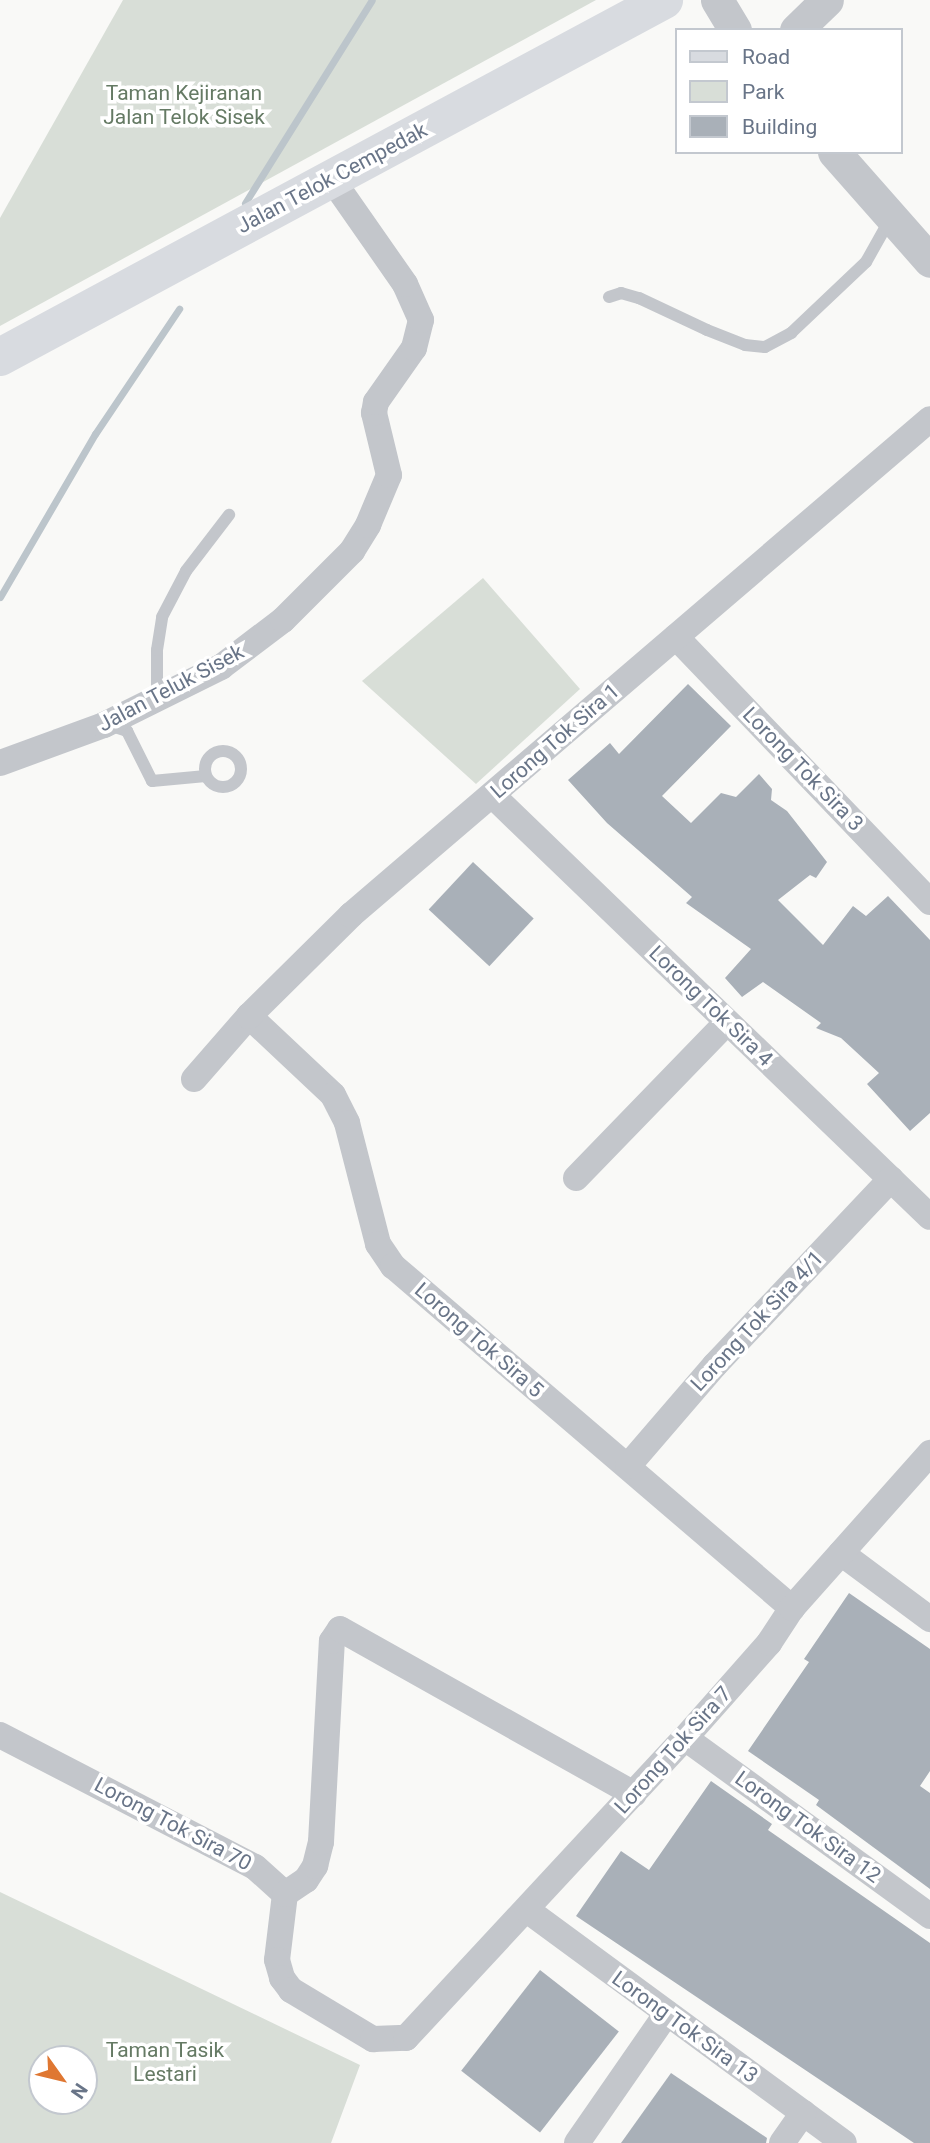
<!DOCTYPE html>
<style>
body{margin:0}
#map{position:relative;width:930px;height:2143px;overflow:hidden;background:#f9f9f7;font-family:Roboto,sans-serif}
div>[style]{position:absolute}
.green>*{inset:0;background:#d8ded7}
.stream>*{height:7px;margin:-3.5px;padding:0 3.5px;transform-origin:3.5px;border-radius:3.5px;background:#bcc5cb}
.building>*{inset:0;background:#a9b0b8;transform-origin:0 0}
.service>*{height:12px;margin:-6px;padding:0 6px;transform-origin:6px;border-radius:6px;background:#c3c6cb}
.service>.ring{margin:-6px;padding:0;box-sizing:content-box;background:none;border:12px solid #c3c6cb;border-radius:50%}
.minor>*{height:26px;margin:-13px;padding:0 13px;transform-origin:13px;border-radius:13px;background:#c3c6cb}
.tertiary>*{height:33px;margin:-16.5px;padding:0 16.5px;transform-origin:16.5px;border-radius:16.5px;background:#c3c6cb}
.primary>*{height:38px;margin:-19px;padding:0 19px;transform-origin:19px;border-radius:19px;background:#d8dbe0}
span{translate:-50% -50%;white-space:nowrap;text-align:center;line-height:1.15;-webkit-text-stroke:7px #fff;paint-order:stroke}
.park-label{font-size:21px;color:#657a64}
.street-label{font-size:21px;color:#697588}
.legend{position:absolute;left:675px;top:28px;width:228px;height:126px;box-sizing:border-box;background:#fff;border:2px solid #c3c8cf;margin:0;padding:9px 12px;list-style:none;font-size:21px;color:#697588}
.legend li{display:flex;align-items:center;gap:14px;height:35px}
.legend b{width:35px;border:2px solid #c3c8cf}
.north{position:absolute;left:28px;top:2045px;width:70px;height:70px;box-sizing:border-box;background:#fff;border:2px solid #c3c8cf;border-radius:50%;rotate:124deg;font-size:19px;font-weight:700;line-height:28px;text-align:center;color:#697588}
.north::after{content:'';display:block;margin:auto;width:24px;height:32px;background:#df7732;clip-path:polygon(50% 0,100% 100%,50% 72%,0 100%)}
</style>
<div id="map">
<div class="green">
<div style="clip-path:polygon(123px 0,596px 0,0 326px,0 218px)"></div>
<div style="clip-path:polygon(483px 578px,580px 689px,476px 784px,362px 681px)"></div>
<div style="clip-path:polygon(evenodd,0 1892px,360px 2065px,331px 2143px,0 2143px,0 1892px,84px 2059px,84px 2101px,42px 2101px,42px 2059px,84px 2059px)"></div>
</div>
<div class="stream">
<div style="left:245px;top:203px;width:239px;rotate:-58deg"></div>
<div style="left:0;top:597px;width:189px;rotate:-59.8deg"></div>
<div style="left:95px;top:434px;width:151px;rotate:-56.1deg"></div>
</div>
<div class="building">
<div style="clip-path:polygon(688px 684px,731px 726px,662px 796px,691px 823px,721px 793px,736px 797px,759px 774px,772px 789px,771px 800px,787px 811px,827px 862px,816px 878px,810px 875px,778px 900px,823px 945px,853px 906px,866px 916px,888px 896px,930px 940px,930px 1113px,910px 1131px,867px 1084px,879px 1073px,841px 1038px,816px 1028px,821px 1023px,763px 982px,742px 997px,725px 978px,751px 949px,686px 903px,692px 897px,607px 823px,568px 780px,610px 743px,619px 754px)"></div>
<div style="left:473px;top:862px;width:83px;height:65px;rotate:43deg"></div>
<div style="clip-path:polygon(849px 1593px,930px 1649px,930px 1771px,920px 1786px,930px 1793px,930px 1889px,816px 1805px,819px 1800px,748px 1751px,809px 1662px,804px 1659px)"></div>
<div style="clip-path:polygon(711px 1781px,772px 1824px,768px 1830px,930px 1943px,930px 2143px,914px 2143px,576px 1916px,621px 1851px,649px 1870px)"></div>
<div style="left:540px;top:1970px;width:100px;height:128px;rotate:38deg"></div>
<div style="clip-path:polygon(671px 2073px,767px 2138px,766px 2143px,621px 2143px)"></div>
</div>
<div class="service">
<div style="left:609px;top:297px;width:13px;rotate:-18deg"></div>
<div style="left:621px;top:293px;width:19px;rotate:16deg"></div>
<div style="left:639px;top:298px;width:75px;rotate:25.2deg"></div>
<div style="left:707px;top:330px;width:41px;rotate:21.5deg"></div>
<div style="left:745px;top:345px;width:20px;rotate:6deg"></div>
<div style="left:765px;top:347px;width:30px;rotate:-28deg"></div>
<div style="left:791px;top:333px;width:103px;rotate:-43.4deg"></div>
<div style="left:866px;top:262px;width:47px;rotate:-60.7deg"></div>
<div style="left:157px;top:698px;width:48px;rotate:-90deg"></div>
<div style="left:157px;top:650px;width:33px;rotate:-81deg"></div>
<div style="left:162px;top:617px;width:52px;rotate:-62.4deg"></div>
<div style="left:186px;top:571px;width:71px;rotate:-52.5deg"></div>
<div style="left:112px;top:726px;width:16px;rotate:18deg"></div>
<div style="left:127px;top:731px;width:56px;rotate:63.4deg"></div>
<div style="left:152px;top:781px;width:54px;rotate:-5.3deg"></div>
<div class="ring" style="left:205px;top:751px;width:24px;height:24px"></div>
</div>
<div class="minor">
<div style="left:676px;top:637px;width:367px;rotate:46.2deg"></div>
<div style="left:0;top:763px;width:111px;rotate:-20.1deg"></div>
<div style="left:104px;top:725px;width:131px;rotate:-26.4deg"></div>
<div style="left:221px;top:667px;width:78px;rotate:-37.2deg"></div>
<div style="left:283px;top:620px;width:98px;rotate:-45deg"></div>
<div style="left:352px;top:551px;width:31px;rotate:-58deg"></div>
<div style="left:368px;top:525px;width:54px;rotate:-67.2deg"></div>
<div style="left:389px;top:475px;width:64px;rotate:-103.6deg"></div>
<div style="left:374px;top:413px;width:11px;rotate:-80deg"></div>
<div style="left:376px;top:402px;width:66px;rotate:-54.9deg"></div>
<div style="left:414px;top:348px;width:29px;rotate:-76deg"></div>
<div style="left:421px;top:320px;width:39px;rotate:-114deg"></div>
<div style="left:405px;top:284px;width:129px;rotate:-124.9deg"></div>
<div style="left:492px;top:795px;width:608px;rotate:43.93deg"></div>
<div style="left:249px;top:1016px;width:115px;rotate:43.2deg"></div>
<div style="left:333px;top:1095px;width:31px;rotate:63deg"></div>
<div style="left:347px;top:1123px;width:125px;rotate:75.6deg"></div>
<div style="left:378px;top:1244px;width:27px;rotate:56deg"></div>
<div style="left:393px;top:1266px;width:526px;rotate:40.6deg"></div>
<div style="left:194px;top:1079px;width:84px;rotate:-48.9deg"></div>
<div style="left:249px;top:1016px;width:144px;rotate:-44.7deg"></div>
<div style="left:351px;top:915px;width:762px;rotate:-40.58deg"></div>
<div style="left:576px;top:1178px;width:217px;rotate:-45.9deg"></div>
<div style="left:628px;top:1466px;width:133px;rotate:-49.3deg"></div>
<div style="left:715px;top:1365px;width:256px;rotate:-46.6deg"></div>
<div style="left:841px;top:1553px;width:111px;rotate:36.6deg"></div>
<div style="left:0;top:1735px;width:287px;rotate:27.4deg"></div>
<div style="left:255px;top:1867px;width:40px;rotate:42deg"></div>
<div style="left:285px;top:1894px;width:66px;rotate:96.9deg"></div>
<div style="left:277px;top:1960px;width:19px;rotate:74deg"></div>
<div style="left:282px;top:1978px;width:15px;rotate:53deg"></div>
<div style="left:291px;top:1990px;width:96px;rotate:30.9deg"></div>
<div style="left:373px;top:2039px;width:33px;rotate:-2deg"></div>
<div style="left:406px;top:2038px;width:410px;rotate:-47.1deg"></div>
<div style="left:685px;top:1738px;width:127px;rotate:-48.5deg"></div>
<div style="left:769px;top:1643px;width:42px;rotate:-56.7deg"></div>
<div style="left:792px;top:1608px;width:208px;rotate:-48.3deg"></div>
<div style="left:685px;top:1738px;width:303px;rotate:36deg"></div>
<div style="left:285px;top:1894px;width:25px;rotate:-34deg"></div>
<div style="left:306px;top:1880px;width:17px;rotate:-57deg"></div>
<div style="left:315px;top:1866px;width:25px;rotate:-76deg"></div>
<div style="left:321px;top:1842px;width:201px;rotate:-86.9deg"></div>
<div style="left:332px;top:1641px;width:14px;rotate:-56deg"></div>
<div style="left:340px;top:1629px;width:337px;rotate:29.3deg"></div>
<div style="left:527px;top:1910px;width:393px;rotate:36.3deg"></div>
<div style="left:577px;top:2143px;width:158px;rotate:-55.3deg"></div>
<div style="left:782px;top:2143px;width:37px;rotate:-55deg"></div>
</div>
<div class="tertiary">
<div style="left:717px;top:0;width:35px;rotate:59deg"></div>
<div style="left:796px;top:30px;width:43px;rotate:-44.1deg"></div>
<div style="left:834px;top:152px;width:145px;rotate:48.6deg"></div>
</div>
<div class="primary">
<div style="left:0;top:357px;width:754px;rotate:-28.26deg"></div>
</div>
<div class="park-label">
<span style="left:184px;top:105px">Taman Kejiranan<br>Jalan Telok Sisek</span>
<span style="left:165px;top:2062px">Taman Tasik<br>Lestari</span>
</div>
<div class="street-label">
<span style="left:332px;top:178px;rotate:-28deg">Jalan Telok Cempedak</span>
<span style="left:171px;top:688px;rotate:-28deg">Jalan Teluk Sisek</span>
<span style="left:555px;top:741px;rotate:-41deg">Lorong Tok Sira 1</span>
<span style="left:803px;top:769px;rotate:46deg">Lorong Tok Sira 3</span>
<span style="left:711px;top:1006px;rotate:44deg">Lorong Tok Sira 4</span>
<span style="left:757px;top:1321px;rotate:-47deg">Lorong Tok Sira 4/1</span>
<span style="left:479px;top:1340px;rotate:41deg">Lorong Tok Sira 5</span>
<span style="left:673px;top:1750px;rotate:-48deg">Lorong Tok Sira 7</span>
<span style="left:173px;top:1824px;rotate:28deg">Lorong Tok Sira 70</span>
<span style="left:808px;top:1827px;rotate:36deg">Lorong Tok Sira 12</span>
<span style="left:685px;top:2027px;rotate:36deg">Lorong Tok Sira 13</span>
</div>
<ul class="legend">
<li><b style="height:9px;background:#d8dbe0"></b>Road</li>
<li><b style="height:19px;background:#d8ded7"></b>Park</li>
<li><b style="height:19px;background:#a9b0b8"></b>Building</li>
</ul>
<div class="north">N</div>
</div>
